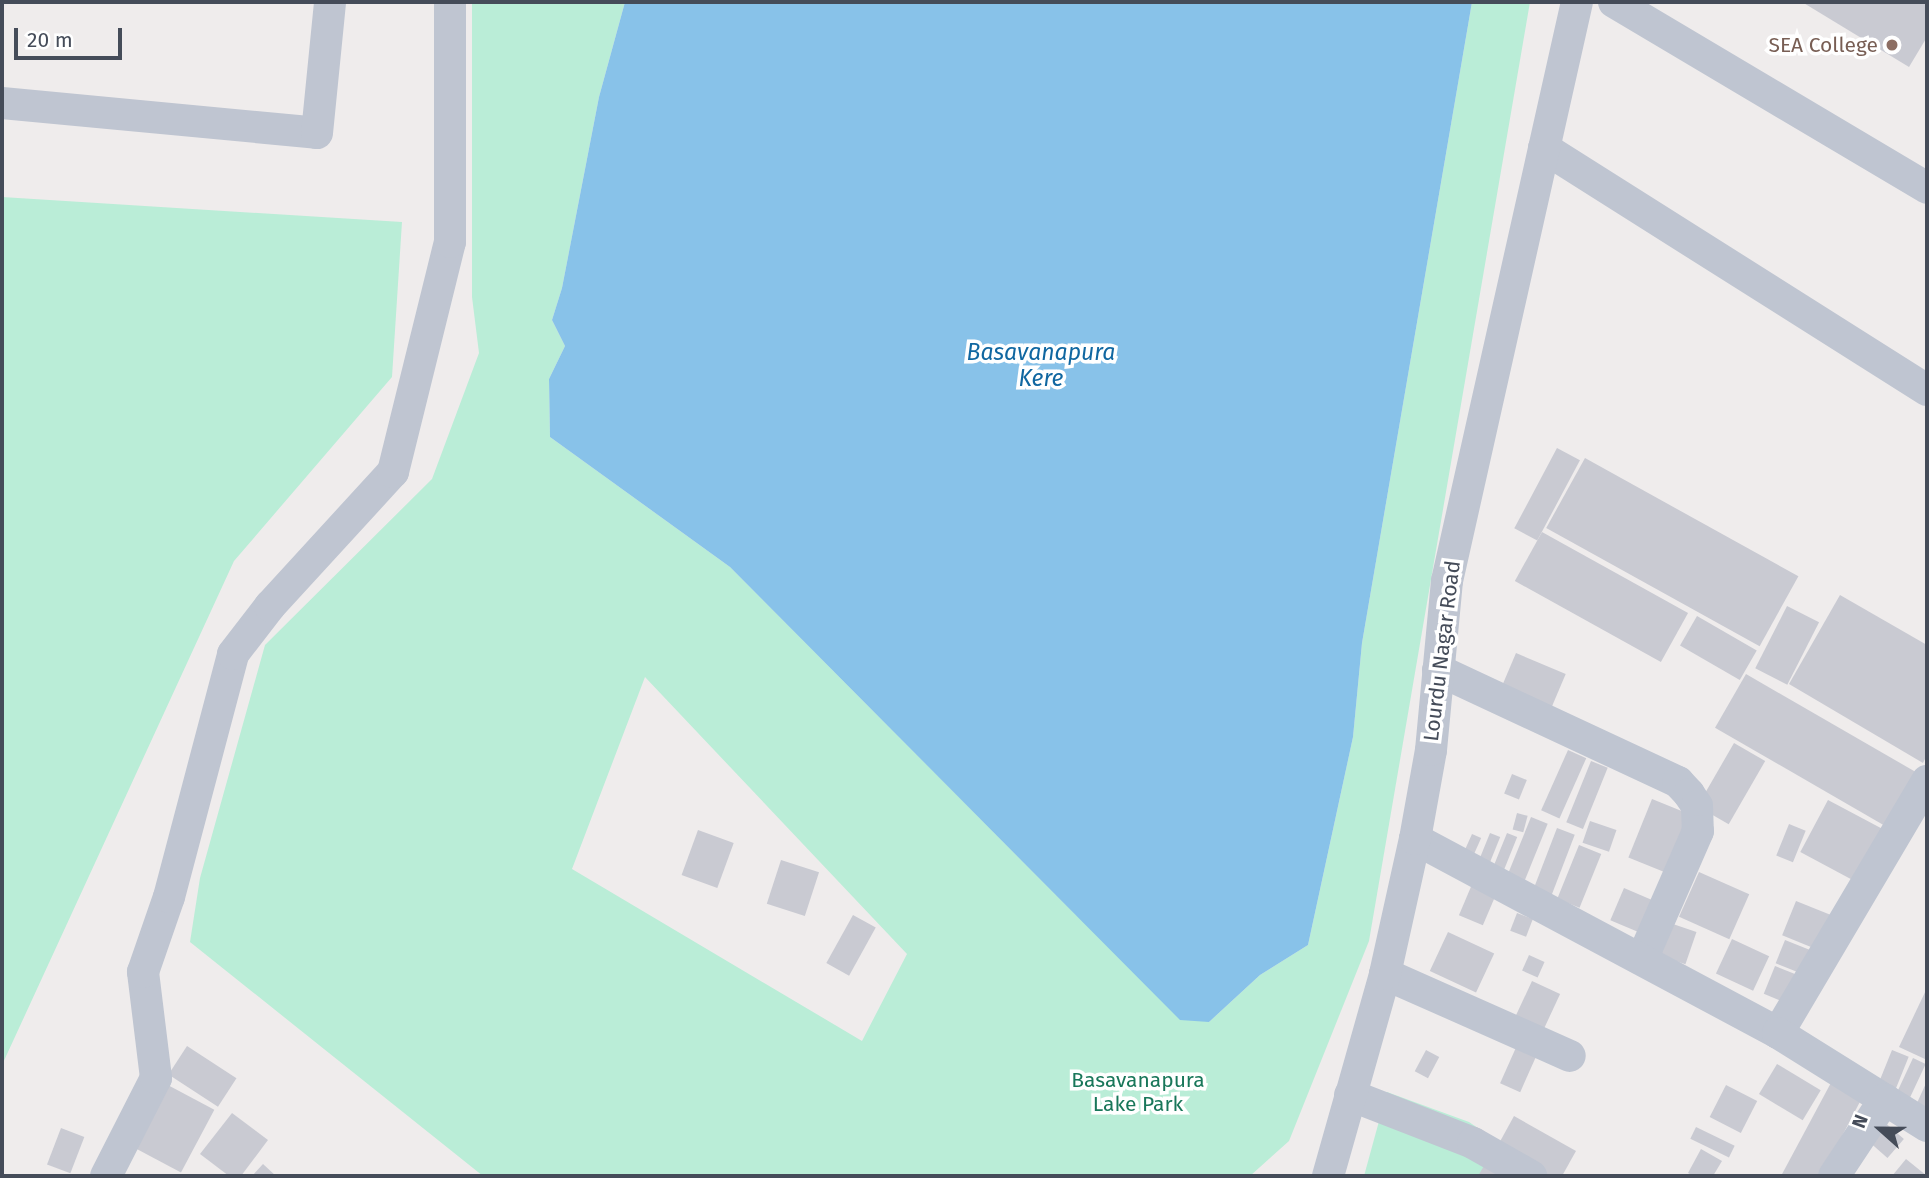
<!DOCTYPE html>
<style>
body{margin:0}
#map{position:relative;width:1929px;height:1178px;overflow:hidden;background:#efecec;font-family:"Fira Sans",sans-serif}
div>[style]{position:absolute}
.green>*{inset:0;background:#baedd7}
.water>*{inset:0;background:#88c2e9}
.building>*{inset:0;background:#c9cad2;transform-origin:0 0}
.minor>*{height:32px;margin:-16px;padding:0 16px;transform-origin:16px;border-radius:16px;background:#bfc5d1}
.dots>*{width:19px;height:19px;translate:-50% -50%;box-sizing:border-box;border:4px solid #fff;border-radius:50%}
span{translate:-50% -50%;white-space:nowrap;text-align:center;line-height:1.15;-webkit-text-stroke:7px #fff;paint-order:stroke}
.education-label{font-size:21px;color:#785e54}
.right{translate:-100% -50%;text-align:right}
.street-label{font-size:21px;color:#454c59}
.park-label{font-size:21px;color:#19775a}
.water-label{font-size:23px;color:#1067a1;font-style:italic}
.frame{position:absolute;inset:0;border:4px solid #454c59;pointer-events:none}
.north{position:absolute;left:1845px;top:1094px;width:70px;height:70px;-webkit-text-stroke:5px #fff;paint-order:stroke;rotate:291deg;font-size:19px;font-weight:700;line-height:28px;text-align:center;color:#454c59}
.north::after{content:'';display:block;margin:auto;width:24px;height:32px;background:#454c59;clip-path:polygon(50% 0,100% 100%,50% 72%,0 100%)}
.scale{position:absolute;left:14px;top:28px;width:108px;height:32px;box-sizing:border-box;border:4px solid #454c59;border-top:0;padding-left:9px;font-size:21px;line-height:24px;white-space:nowrap;color:#454c59;-webkit-text-stroke:5px #fff;paint-order:stroke}
</style>
<div id="map">
<div class="green">
<div style="clip-path:polygon(evenodd,472px 2px,625px 2px,599px 97px,562px 288px,552px 320px,565px 346px,549px 379px,550px 437px,730px 567px,1076px 915px,1209px 1022px,1260px 975px,1308px 945px,1353px 737px,1362px 643px,1472px 2px,1530px 2px,1369px 941px,1289px 1141px,1250px 1176px,483px 1176px,190px 942px,200px 878px,265px 645px,432px 479px,479px 353px,472px 297px,472px 2px,645px 677px,907px 954px,862px 1041px,572px 869px,645px 677px)"></div>
<div style="clip-path:polygon(2px 197px,402px 222px,392px 377px,234px 561px,2px 1065px)"></div>
<div style="clip-path:polygon(1387px 1092px,1469px 1122px,1549px 1176px,1364px 1176px)"></div>
</div>
<div class="water">
<div style="clip-path:polygon(625px 2px,1472px 2px,1362px 643px,1353px 737px,1308px 945px,1260px 975px,1209px 1022px,1180px 1020px,730px 567px,550px 437px,549px 379px,565px 346px,552px 320px,562px 288px,599px 97px)"></div>
</div>
<div class="building">
<div style="clip-path:polygon(1802px 2px,1927px 2px,1927px 37px,1909px 67px)"></div>
<div style="left:1557px;top:448px;width:26px;height:91px;rotate:28deg"></div>
<div style="left:1585px;top:458px;width:244px;height:80px;rotate:29deg"></div>
<div style="left:1542px;top:532px;width:167px;height:56px;rotate:29deg"></div>
<div style="clip-path:polygon(1840px 595px,1927px 645px,1927px 755px,1923px 763px,1789px 684px)"></div>
<div style="left:1787px;top:606px;width:36px;height:70px;rotate:27deg"></div>
<div style="left:1697px;top:616px;width:69px;height:34px;rotate:30deg"></div>
<div style="left:1516px;top:653px;width:54px;height:38px;rotate:23deg"></div>
<div style="left:1746px;top:674px;width:198px;height:62px;rotate:30deg"></div>
<div style="left:1734px;top:743px;width:36px;height:73px;rotate:30deg"></div>
<div style="left:1568px;top:750px;width:20px;height:66px;rotate:24deg"></div>
<div style="left:1591px;top:761px;width:18px;height:66px;rotate:22deg"></div>
<div style="left:1512px;top:774px;width:16px;height:21px;rotate:22deg"></div>
<div style="left:1652px;top:799px;width:50px;height:63px;rotate:22deg"></div>
<div style="left:1828px;top:800px;width:64px;height:59px;rotate:28deg"></div>
<div style="left:1517px;top:813px;width:11px;height:17px;rotate:15deg"></div>
<div style="left:1531px;top:817px;width:18px;height:61px;rotate:22deg"></div>
<div style="left:1590px;top:821px;width:28px;height:23px;rotate:19deg"></div>
<div style="left:1789px;top:824px;width:18px;height:34px;rotate:22deg"></div>
<div style="left:1557px;top:828px;width:19px;height:66px;rotate:21deg"></div>
<div style="left:698px;top:830px;width:38px;height:48px;rotate:20deg"></div>
<div style="left:1490px;top:833px;width:11px;height:31px;rotate:22deg"></div>
<div style="left:1507px;top:833px;width:11px;height:37px;rotate:22deg"></div>
<div style="left:1472px;top:834px;width:10px;height:22px;rotate:24deg"></div>
<div style="left:1579px;top:845px;width:24px;height:58px;rotate:22deg"></div>
<div style="left:781px;top:860px;width:40px;height:46px;rotate:18deg"></div>
<div style="left:1699px;top:872px;width:55px;height:49px;rotate:24deg"></div>
<div style="left:1473px;top:882px;width:26px;height:36px;rotate:23deg"></div>
<div style="left:1624px;top:888px;width:33px;height:35px;rotate:23deg"></div>
<div style="left:1796px;top:901px;width:37px;height:37px;rotate:22deg"></div>
<div style="left:1517px;top:913px;width:17px;height:19px;rotate:21deg"></div>
<div style="left:853px;top:915px;width:26px;height:55px;rotate:29deg"></div>
<div style="left:1670px;top:923px;width:28px;height:34px;rotate:19deg"></div>
<div style="left:1448px;top:932px;width:51px;height:43px;rotate:25deg"></div>
<div style="left:1732px;top:939px;width:41px;height:38px;rotate:25deg"></div>
<div style="left:1785px;top:940px;width:31px;height:25px;rotate:22deg"></div>
<div style="left:1529px;top:955px;width:17px;height:17px;rotate:24deg"></div>
<div style="left:1775px;top:966px;width:31px;height:30px;rotate:22deg"></div>
<div style="left:1532px;top:981px;width:31px;height:44px;rotate:25deg"></div>
<div style="clip-path:polygon(1927px 988px,1927px 1060px,1899px 1047px)"></div>
<div style="left:1518px;top:1043px;width:22px;height:44px;rotate:24deg"></div>
<div style="left:187px;top:1046px;width:59px;height:34px;rotate:33deg"></div>
<div style="left:1426px;top:1050px;width:15px;height:24px;rotate:28deg"></div>
<div style="left:1892px;top:1050px;width:18px;height:42px;rotate:22deg"></div>
<div style="left:1913px;top:1058px;width:14px;height:41px;rotate:25deg"></div>
<div style="left:1777px;top:1064px;width:51px;height:35px;rotate:31deg"></div>
<div style="clip-path:polygon(1833px 1079px,1863px 1096px,1821px 1176px,1781px 1176px)"></div>
<div style="clip-path:polygon(1927px 1081px,1927px 1109px,1917px 1103px)"></div>
<div style="left:164px;top:1083px;width:57px;height:71px;rotate:28deg"></div>
<div style="left:1726px;top:1085px;width:35px;height:36px;rotate:27deg"></div>
<div style="clip-path:polygon(232px 1113px,268px 1140px,241px 1176px,229px 1176px,200px 1154px)"></div>
<div style="clip-path:polygon(1514px 1116px,1576px 1151px,1562px 1176px,1549px 1176px,1497px 1147px)"></div>
<div style="left:1882px;top:1120px;width:29px;height:25px;rotate:41deg"></div>
<div style="left:1696px;top:1127px;width:43px;height:13px;rotate:26deg"></div>
<div style="left:61px;top:1128px;width:25px;height:39px;rotate:21deg"></div>
<div style="clip-path:polygon(1701px 1149px,1722px 1161px,1713px 1176px,1694px 1176px,1688px 1173px)"></div>
<div style="clip-path:polygon(1488px 1159px,1515px 1176px,1478px 1176px)"></div>
<div style="clip-path:polygon(1906px 1159px,1927px 1176px,1892px 1176px)"></div>
<div style="clip-path:polygon(263px 1164px,276px 1176px,252px 1176px)"></div>
</div>
<div class="minor">
<div style="left:1614px;top:2px;width:364px;rotate:30.7deg"></div>
<div style="left:2px;top:103px;width:316px;rotate:5.4deg"></div>
<div style="left:317px;top:133px;width:132px;rotate:-84.3deg"></div>
<div style="left:1544px;top:148px;width:453px;rotate:32.3deg"></div>
<div style="left:1438px;top:670px;width:265px;rotate:25deg"></div>
<div style="left:1678px;top:782px;width:16px;rotate:47deg"></div>
<div style="left:1689px;top:794px;width:14px;rotate:56deg"></div>
<div style="left:1697px;top:806px;width:25px;rotate:88deg"></div>
<div style="left:1698px;top:831px;width:140px;rotate:113.6deg"></div>
<div style="left:1415px;top:839px;width:412px;rotate:28.1deg"></div>
<div style="left:1778px;top:1033px;width:293px;rotate:-59.4deg"></div>
<div style="left:1385px;top:974px;width:202px;rotate:23.9deg"></div>
<div style="left:1778px;top:1033px;width:176px;rotate:32deg"></div>
<div style="left:1350px;top:1095px;width:132px;rotate:21.3deg"></div>
<div style="left:1473px;top:1143px;width:67px;rotate:29.6deg"></div>
<div style="left:106px;top:1176px;width:110px;rotate:-63deg"></div>
<div style="left:156px;top:1078px;width:107px;rotate:-97deg"></div>
<div style="left:143px;top:972px;width:79px;rotate:-70.9deg"></div>
<div style="left:169px;top:897px;width:251px;rotate:-75.2deg"></div>
<div style="left:233px;top:654px;width:61px;rotate:-52.4deg"></div>
<div style="left:270px;top:606px;width:182px;rotate:-47.5deg"></div>
<div style="left:393px;top:472px;width:237px;rotate:-76.1deg"></div>
<div style="left:450px;top:242px;width:240px;rotate:-90deg"></div>
<div style="left:1328px;top:1176px;width:210px;rotate:-74.2deg"></div>
<div style="left:1385px;top:974px;width:138px;rotate:-77.5deg"></div>
<div style="left:1415px;top:839px;width:90px;rotate:-79.8deg"></div>
<div style="left:1431px;top:750px;width:170px;rotate:-84.6deg"></div>
<div style="left:1447px;top:581px;width:593px;rotate:-77.35deg"></div>
<div style="left:1834px;top:1176px;width:92px;rotate:-56.5deg"></div>
</div>
<div class="dots">
<div style="left:1892px;top:45px;background:#8d6e63"></div>
</div>
<div class="education-label">
<span class="right" style="left:1878px;top:45px">SEA College</span>
</div>
<div class="street-label">
<span style="left:1442px;top:651px;rotate:-83deg">Lourdu Nagar Road</span>
</div>
<div class="park-label">
<span style="left:1138px;top:1092px">Basavanapura<br>Lake Park</span>
</div>
<div class="water-label">
<span style="left:1041px;top:365px">Basavanapura<br>Kere</span>
</div>
<div class="frame"></div>
<div class="north">N</div>
<div class="scale">20 m</div>
</div>
